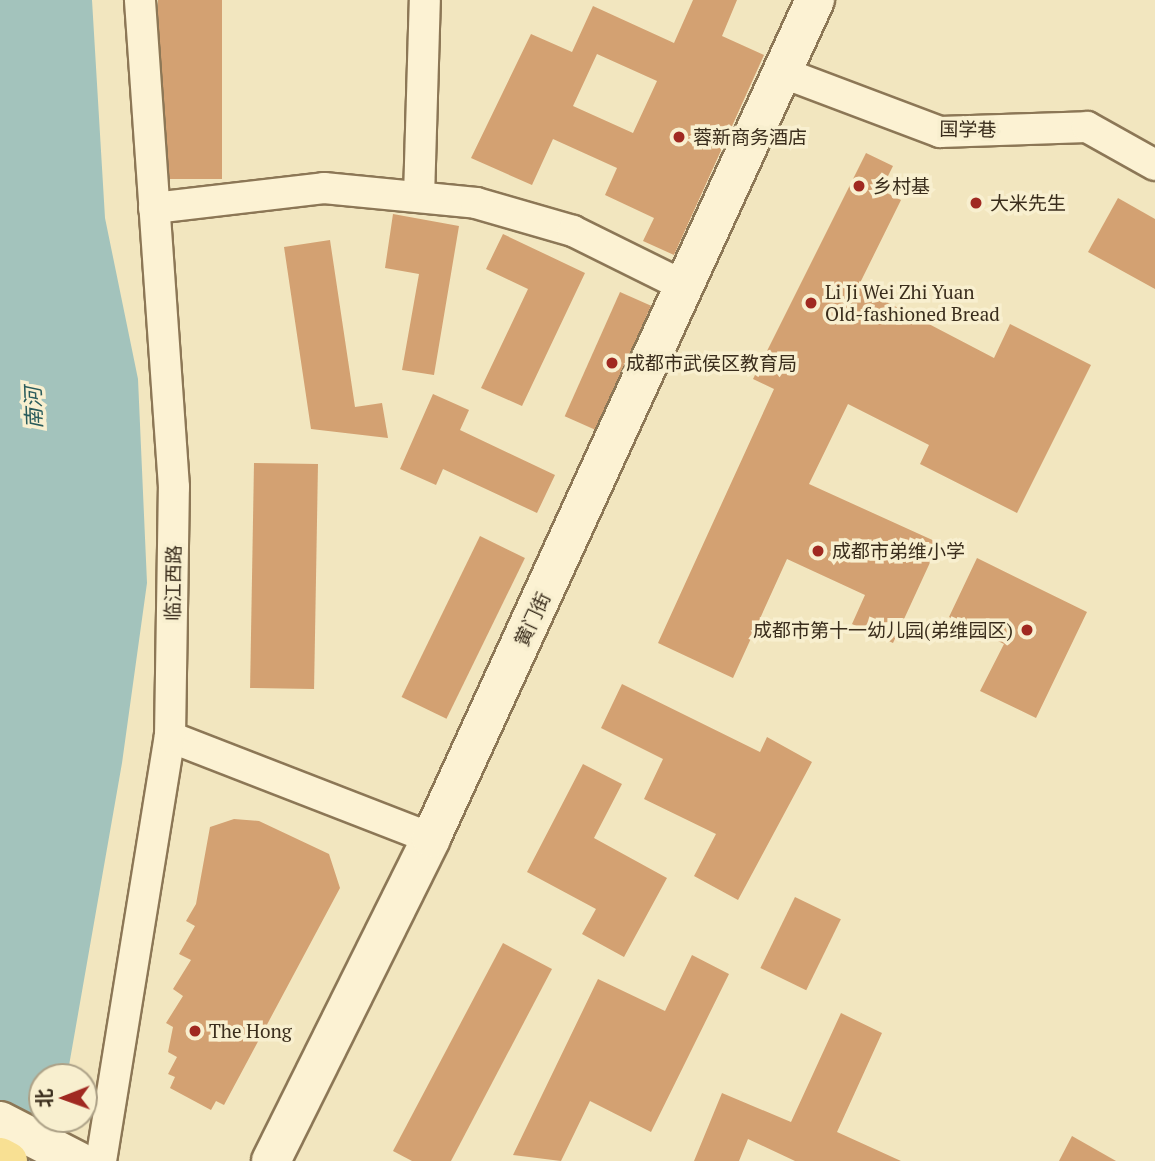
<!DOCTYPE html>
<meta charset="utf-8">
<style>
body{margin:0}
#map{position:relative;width:1155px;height:1161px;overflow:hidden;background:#f2e6bf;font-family:"PT Serif","Noto Sans SC",serif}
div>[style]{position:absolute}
.water>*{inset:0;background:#a3c3bc}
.building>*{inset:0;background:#d3a172;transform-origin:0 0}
.roads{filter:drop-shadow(2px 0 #8c7756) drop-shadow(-2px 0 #8c7756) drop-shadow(0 2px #8c7756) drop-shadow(0 -2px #8c7756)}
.street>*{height:30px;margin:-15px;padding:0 15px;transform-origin:15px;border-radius:15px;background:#fcf2d3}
.secondary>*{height:38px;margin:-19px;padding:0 19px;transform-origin:19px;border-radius:19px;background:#fcf2d3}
.primary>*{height:38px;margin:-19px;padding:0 19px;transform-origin:19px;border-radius:19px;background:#f8e093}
.dots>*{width:19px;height:19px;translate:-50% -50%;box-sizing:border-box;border:4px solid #f8efcf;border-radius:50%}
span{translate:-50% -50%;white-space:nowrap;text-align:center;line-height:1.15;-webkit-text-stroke:7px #f8efcf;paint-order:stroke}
.street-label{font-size:19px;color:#3a2d1c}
.poi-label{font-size:19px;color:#3a2d1c}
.left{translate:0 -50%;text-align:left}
.right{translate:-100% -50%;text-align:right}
.water-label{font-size:21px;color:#295b5b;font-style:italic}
.north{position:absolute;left:28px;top:1063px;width:70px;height:70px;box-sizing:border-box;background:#f8efcf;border:2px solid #aca187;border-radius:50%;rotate:269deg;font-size:19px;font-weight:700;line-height:28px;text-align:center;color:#3a2d1c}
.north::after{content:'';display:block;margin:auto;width:24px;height:32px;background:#a02921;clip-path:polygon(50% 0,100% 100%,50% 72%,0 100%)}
</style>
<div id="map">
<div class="water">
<div style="clip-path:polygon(0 0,92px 0,105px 218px,138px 379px,147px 583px,122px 763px,67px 1077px,42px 1077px,42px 1119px,69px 1119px,63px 1161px,0 1161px)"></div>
</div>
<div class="building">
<div style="left:158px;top:0;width:64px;height:179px"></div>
<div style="clip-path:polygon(evenodd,693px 0,737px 0,722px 36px,764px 55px,674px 255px,643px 241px,654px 218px,605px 195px,617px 168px,553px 139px,532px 185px,471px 158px,531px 34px,572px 52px,593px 6px,674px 43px,693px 0,597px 54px,657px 81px,633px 133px,573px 106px,597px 54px)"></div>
<div style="clip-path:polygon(866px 153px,893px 166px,881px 190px,901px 200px,858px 287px,994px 358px,1010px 324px,1091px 365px,1017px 513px,920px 464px,929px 445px,848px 404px,809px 484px,939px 543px,893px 643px,852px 624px,865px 595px,787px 559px,733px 678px,658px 643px,774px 389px,753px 379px)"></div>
<div style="clip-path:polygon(1118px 198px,1155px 219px,1155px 289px,1088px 252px)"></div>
<div style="clip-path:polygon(393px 214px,459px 226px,434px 375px,402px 370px,419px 274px,385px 268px)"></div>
<div style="clip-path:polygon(503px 234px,585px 273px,522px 406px,481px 388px,528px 289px,486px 269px)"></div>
<div style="clip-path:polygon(330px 240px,355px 407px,382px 403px,388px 438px,311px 429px,284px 247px)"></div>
<div style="left:620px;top:292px;width:34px;height:136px;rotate:24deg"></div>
<div style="clip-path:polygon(433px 394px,469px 410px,460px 430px,555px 475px,537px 513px,443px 469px,436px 485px,400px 469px)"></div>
<div style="left:254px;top:463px;width:64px;height:225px;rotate:1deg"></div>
<div style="left:480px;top:536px;width:50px;height:179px;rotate:26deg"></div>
<div style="clip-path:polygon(977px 558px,1087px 612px,1036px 718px,980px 691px,1004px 644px,949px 617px)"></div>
<div style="clip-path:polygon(622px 684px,760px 752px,767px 737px,812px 762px,738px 900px,694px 876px,716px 834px,644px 799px,663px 759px,601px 728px)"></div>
<div style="clip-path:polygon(583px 764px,622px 784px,594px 838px,667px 878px,624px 957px,582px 934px,596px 909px,527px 872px)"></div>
<div style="clip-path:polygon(234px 819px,259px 821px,329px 854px,340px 888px,224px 1105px,216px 1101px,211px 1110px,170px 1088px,175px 1077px,168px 1074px,177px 1057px,168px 1052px,173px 1027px,166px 1023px,183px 996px,173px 989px,191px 960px,179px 954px,195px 926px,186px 921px,196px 904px,210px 827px)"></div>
<div style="left:795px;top:897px;width:51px;height:79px;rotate:26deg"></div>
<div style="clip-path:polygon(503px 943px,552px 969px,451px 1161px,412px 1161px,393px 1151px)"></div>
<div style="clip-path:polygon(692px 955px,729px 974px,651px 1132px,590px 1101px,561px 1161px,513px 1155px,598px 979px,665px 1011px)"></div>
<div style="clip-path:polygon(841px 1013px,882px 1033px,837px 1132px,901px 1161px,795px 1161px,748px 1139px,739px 1161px,694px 1161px,722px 1093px,791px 1122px)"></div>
<div style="clip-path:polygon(1072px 1136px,1116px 1161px,1059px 1161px)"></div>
</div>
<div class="roads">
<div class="street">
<div style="left:781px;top:72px;width:170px;rotate:20.7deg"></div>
<div style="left:940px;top:132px;width:147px;rotate:-1.9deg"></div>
<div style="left:1087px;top:127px;width:78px;rotate:29.2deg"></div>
<div style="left:419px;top:197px;width:197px;rotate:-88.3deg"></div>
<div style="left:154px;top:208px;width:171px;rotate:-6.7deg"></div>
<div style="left:324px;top:188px;width:153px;rotate:5.6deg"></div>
<div style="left:476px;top:203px;width:101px;rotate:16.1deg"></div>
<div style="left:573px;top:231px;width:124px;rotate:26.4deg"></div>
<div style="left:170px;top:737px;width:280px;rotate:21.2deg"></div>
<div style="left:101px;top:1161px;width:430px;rotate:-80.8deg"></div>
<div style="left:170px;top:737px;width:250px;rotate:-89.1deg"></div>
<div style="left:174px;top:487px;width:488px;rotate:-94deg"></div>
</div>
<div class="secondary">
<div style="left:0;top:1121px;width:88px;rotate:27.1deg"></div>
<div style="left:271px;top:1161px;width:360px;rotate:-63.6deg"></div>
<div style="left:431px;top:838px;width:922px;rotate:-65.38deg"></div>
</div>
<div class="primary">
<div style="left:0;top:1157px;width:9px;rotate:27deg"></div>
</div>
</div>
<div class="dots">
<div style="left:679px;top:137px;background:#a02921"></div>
<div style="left:859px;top:186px;background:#a02921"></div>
<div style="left:976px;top:203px;background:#a02921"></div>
<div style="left:811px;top:303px;background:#a02921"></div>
<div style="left:612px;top:363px;background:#a02921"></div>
<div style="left:818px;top:551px;background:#a02921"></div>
<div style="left:1027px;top:630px;background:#a02921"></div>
<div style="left:195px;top:1031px;background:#a02921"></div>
</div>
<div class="street-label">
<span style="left:968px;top:129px;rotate:1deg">国学巷</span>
<span style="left:173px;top:583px;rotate:-89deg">临江西路</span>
<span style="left:532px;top:619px;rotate:-65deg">黉门街</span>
</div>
<div class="poi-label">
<span class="left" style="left:693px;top:137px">蓉新商务酒店</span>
<span class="left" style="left:873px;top:186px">乡村基</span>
<span class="left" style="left:990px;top:203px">大米先生</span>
<span class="left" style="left:825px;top:303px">Li Ji Wei Zhi Yuan<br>Old-fashioned Bread</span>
<span class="left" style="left:626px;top:363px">成都市武侯区教育局</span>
<span class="left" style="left:832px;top:551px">成都市弟维小学</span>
<span class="right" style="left:1013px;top:630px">成都市第十一幼儿园(弟维园区)</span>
<span class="left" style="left:209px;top:1031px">The Hong</span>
</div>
<div class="water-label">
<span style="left:33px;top:408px;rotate:-92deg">南河</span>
</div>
<div class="north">北</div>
</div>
